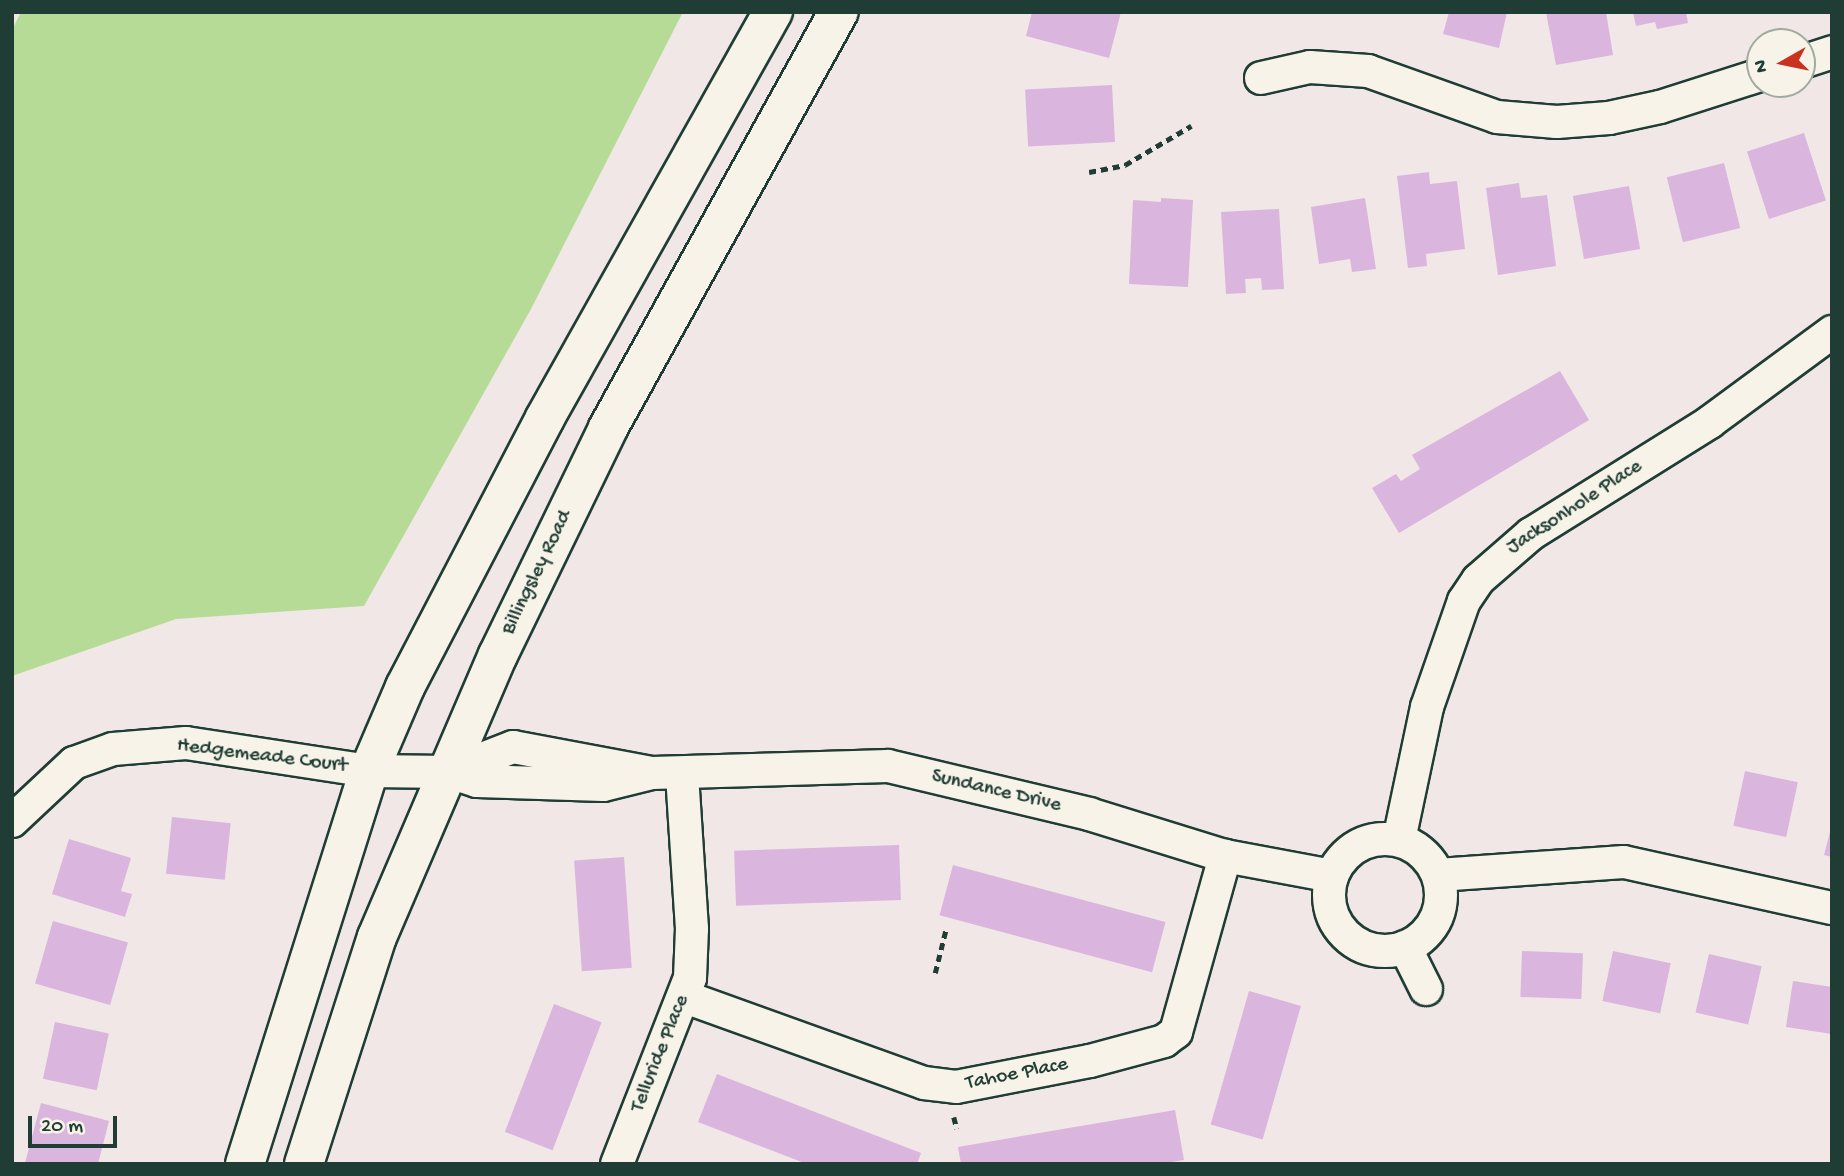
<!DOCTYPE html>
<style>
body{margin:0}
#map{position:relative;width:1844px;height:1176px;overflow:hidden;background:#f1e7e6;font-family:"Gochi Hand",sans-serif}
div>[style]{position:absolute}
.green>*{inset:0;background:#b6db96}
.building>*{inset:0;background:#dab5de;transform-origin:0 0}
.path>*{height:4.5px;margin-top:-2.25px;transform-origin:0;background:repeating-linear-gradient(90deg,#1f3d34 0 7px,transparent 0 12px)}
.roads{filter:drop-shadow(2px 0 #1f3d34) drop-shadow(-2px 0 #1f3d34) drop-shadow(0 2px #1f3d34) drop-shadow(0 -2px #1f3d34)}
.minor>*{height:32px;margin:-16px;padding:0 16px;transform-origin:16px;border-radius:16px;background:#f7f3e8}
.minor>.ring{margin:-16px;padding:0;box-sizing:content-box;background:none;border:32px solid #f7f3e8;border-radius:50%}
.major>*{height:38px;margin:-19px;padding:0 19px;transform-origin:19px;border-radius:19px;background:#f7f3e8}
span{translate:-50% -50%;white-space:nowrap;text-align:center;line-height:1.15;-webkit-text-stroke:5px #f7f3e8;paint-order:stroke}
.street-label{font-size:21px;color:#1f3d34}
.frame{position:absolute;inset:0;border:14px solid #1f3d34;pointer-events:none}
.north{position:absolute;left:1746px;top:28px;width:70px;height:70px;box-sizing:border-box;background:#f7f3e8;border:2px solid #a1aaa0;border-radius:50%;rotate:261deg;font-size:19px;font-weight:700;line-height:28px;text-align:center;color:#1f3d34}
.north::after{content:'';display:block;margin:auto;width:24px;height:32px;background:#c8321e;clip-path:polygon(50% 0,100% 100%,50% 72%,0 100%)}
.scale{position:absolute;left:28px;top:1116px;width:89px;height:32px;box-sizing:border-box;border:4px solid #1f3d34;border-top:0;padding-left:9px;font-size:21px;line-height:24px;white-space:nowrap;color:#1f3d34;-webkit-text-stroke:5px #f7f3e8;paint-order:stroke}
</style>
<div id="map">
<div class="green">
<div style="clip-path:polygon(21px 12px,683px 12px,531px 309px,364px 606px,176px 619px,12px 676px,12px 30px)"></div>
</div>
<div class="building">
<div style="clip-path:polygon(1032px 12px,1121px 12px,1109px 58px,1026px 36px)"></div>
<div style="clip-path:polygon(1449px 12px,1507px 12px,1499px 48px,1443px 34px)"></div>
<div style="clip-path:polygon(1546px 12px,1606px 12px,1613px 55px,1556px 65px)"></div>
<div style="clip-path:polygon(1633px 12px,1686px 12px,1688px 23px,1657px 29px,1655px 22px,1636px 26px)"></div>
<div style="left:1112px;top:85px;width:57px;height:87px;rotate:87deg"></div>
<div style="left:1804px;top:133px;width:71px;height:60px;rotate:72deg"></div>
<div style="left:1724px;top:163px;width:67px;height:59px;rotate:76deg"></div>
<div style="clip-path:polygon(1429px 172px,1430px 184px,1457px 181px,1465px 249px,1426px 254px,1427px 266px,1408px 268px,1397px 176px)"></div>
<div style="clip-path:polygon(1519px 183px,1521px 198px,1547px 195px,1556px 266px,1498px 275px,1486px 188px)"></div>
<div style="left:1629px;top:186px;width:64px;height:57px;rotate:80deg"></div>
<div style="clip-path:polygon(1161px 198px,1193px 200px,1188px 287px,1129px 284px,1133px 200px,1161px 202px)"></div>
<div style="clip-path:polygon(1365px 198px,1376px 269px,1352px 272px,1350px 259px,1319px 264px,1311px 207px)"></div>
<div style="clip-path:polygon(1279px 209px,1284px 289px,1262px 290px,1261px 278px,1245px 279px,1246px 293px,1226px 294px,1221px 212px)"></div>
<div style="clip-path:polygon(1560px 371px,1589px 420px,1399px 533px,1372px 488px,1396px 474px,1401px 481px,1420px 469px,1412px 455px)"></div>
<div style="left:1745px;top:771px;width:54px;height:56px;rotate:12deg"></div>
<div style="left:172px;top:817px;width:59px;height:57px;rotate:6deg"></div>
<div style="clip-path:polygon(1831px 828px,1832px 828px,1832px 857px,1824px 855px)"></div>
<div style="clip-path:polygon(69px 839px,131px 858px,121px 891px,132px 894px,125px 917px,52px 894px)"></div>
<div style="left:899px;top:845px;width:55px;height:165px;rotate:88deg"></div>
<div style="left:624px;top:857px;width:111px;height:50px;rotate:86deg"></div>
<div style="left:953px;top:865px;width:220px;height:52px;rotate:15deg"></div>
<div style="left:53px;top:921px;width:78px;height:65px;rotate:16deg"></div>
<div style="left:1522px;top:951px;width:61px;height:46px;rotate:2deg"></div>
<div style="left:1613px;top:951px;width:59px;height:51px;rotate:12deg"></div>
<div style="left:1709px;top:954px;width:54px;height:60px;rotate:13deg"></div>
<div style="clip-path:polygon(1793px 981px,1832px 987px,1832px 1034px,1786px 1027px)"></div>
<div style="left:1249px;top:991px;width:54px;height:139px;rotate:16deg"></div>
<div style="left:554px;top:1004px;width:51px;height:137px;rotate:21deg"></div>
<div style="left:55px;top:1022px;width:55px;height:58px;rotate:12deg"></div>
<div style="clip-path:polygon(717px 1074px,921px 1153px,917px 1164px,807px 1164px,698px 1122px)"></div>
<div style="clip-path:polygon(41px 1103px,109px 1121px,98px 1164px,25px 1163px)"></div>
<div style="clip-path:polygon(1175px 1110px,1184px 1160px,1160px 1164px,961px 1164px,958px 1147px)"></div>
</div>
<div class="path">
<div style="left:1089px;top:172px;width:37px;rotate:-11deg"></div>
<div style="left:1125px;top:165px;width:77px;rotate:-30.6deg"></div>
<div style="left:935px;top:973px;width:45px;rotate:-76deg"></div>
<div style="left:954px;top:1117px;width:12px;rotate:76deg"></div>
</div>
<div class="roads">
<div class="minor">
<div style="left:1802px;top:62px;width:32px;rotate:-18deg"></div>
<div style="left:1261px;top:78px;width:50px;rotate:-12.7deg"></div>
<div style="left:1310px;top:67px;width:58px;rotate:3.9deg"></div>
<div style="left:1368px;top:71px;width:137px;rotate:19.6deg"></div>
<div style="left:1497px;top:117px;width:60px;rotate:4.8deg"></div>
<div style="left:1557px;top:122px;width:52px;rotate:-4.4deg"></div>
<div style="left:1609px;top:118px;width:52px;rotate:-12.2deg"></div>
<div style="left:1660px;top:107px;width:105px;rotate:-17.7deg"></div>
<div style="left:652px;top:773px;width:50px;rotate:166.2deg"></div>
<div style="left:603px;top:785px;width:126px;rotate:-178.2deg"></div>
<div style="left:477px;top:781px;width:29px;rotate:-162deg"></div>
<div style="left:449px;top:772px;width:69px;rotate:-21.3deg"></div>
<div style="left:513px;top:747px;width:141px;rotate:10.6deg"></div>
<div style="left:652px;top:773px;width:236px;rotate:-1.7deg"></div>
<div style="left:888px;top:766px;width:207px;rotate:13.4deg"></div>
<div style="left:1089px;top:814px;width:142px;rotate:17.2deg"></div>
<div style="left:1225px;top:856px;width:109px;rotate:10.6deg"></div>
<div style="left:12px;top:821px;width:85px;rotate:-43.1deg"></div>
<div style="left:74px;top:763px;width:41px;rotate:-19.7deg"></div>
<div style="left:113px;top:749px;width:73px;rotate:-4.7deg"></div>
<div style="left:186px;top:743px;width:185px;rotate:8.7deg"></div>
<div style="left:369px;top:771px;width:80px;rotate:0.7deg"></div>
<div class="ring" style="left:1329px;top:839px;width:80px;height:80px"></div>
<div style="left:1399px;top:840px;width:136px;rotate:-78.1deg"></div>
<div style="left:1427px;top:707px;width:112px;rotate:-70.8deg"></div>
<div style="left:1464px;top:601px;width:25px;rotate:-56deg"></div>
<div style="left:1478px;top:580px;width:70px;rotate:-41deg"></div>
<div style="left:1531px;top:534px;width:211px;rotate:-32deg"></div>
<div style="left:1710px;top:422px;width:152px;rotate:-36.4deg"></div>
<div style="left:1438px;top:875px;width:186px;rotate:-4deg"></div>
<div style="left:1624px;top:862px;width:213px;rotate:12.5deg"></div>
<div style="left:1405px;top:947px;width:47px;rotate:63.4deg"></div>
<div style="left:685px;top:997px;width:254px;rotate:19.8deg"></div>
<div style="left:924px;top:1083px;width:32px;rotate:7deg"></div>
<div style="left:956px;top:1087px;width:136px;rotate:-11deg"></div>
<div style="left:1090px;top:1061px;width:77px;rotate:-15.1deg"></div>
<div style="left:1164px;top:1041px;width:15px;rotate:-37deg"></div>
<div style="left:1176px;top:1032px;width:183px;rotate:-74.4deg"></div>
<div style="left:617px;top:1164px;width:200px;rotate:-68.6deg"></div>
<div style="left:690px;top:978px;width:49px;rotate:-87.7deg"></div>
<div style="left:692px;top:929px;width:156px;rotate:-93.7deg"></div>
</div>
<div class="major">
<div style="left:245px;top:1164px;width:412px;rotate:-72.5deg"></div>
<div style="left:369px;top:771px;width:91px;rotate:-66.8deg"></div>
<div style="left:405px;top:687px;width:303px;rotate:-62.5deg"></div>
<div style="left:545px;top:418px;width:466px;rotate:-60.7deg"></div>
<div style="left:304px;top:1164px;width:238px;rotate:-72.2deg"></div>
<div style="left:377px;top:937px;width:307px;rotate:-66.8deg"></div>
<div style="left:498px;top:655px;width:252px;rotate:-64.1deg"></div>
<div style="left:608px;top:428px;width:476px;rotate:-61deg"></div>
</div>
</div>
<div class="street-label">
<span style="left:1575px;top:508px;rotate:-33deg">Jacksonhole Place</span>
<span style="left:538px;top:573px;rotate:-64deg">Billingsley Road</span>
<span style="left:262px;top:757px;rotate:7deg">Hedgemeade Court</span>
<span style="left:996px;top:792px;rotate:13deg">Sundance Drive</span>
<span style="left:661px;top:1054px;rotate:-68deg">Telluride Place</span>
<span style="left:1017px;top:1075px;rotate:-11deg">Tahoe Place</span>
</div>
<div class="frame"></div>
<div class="north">N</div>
<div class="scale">20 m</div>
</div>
